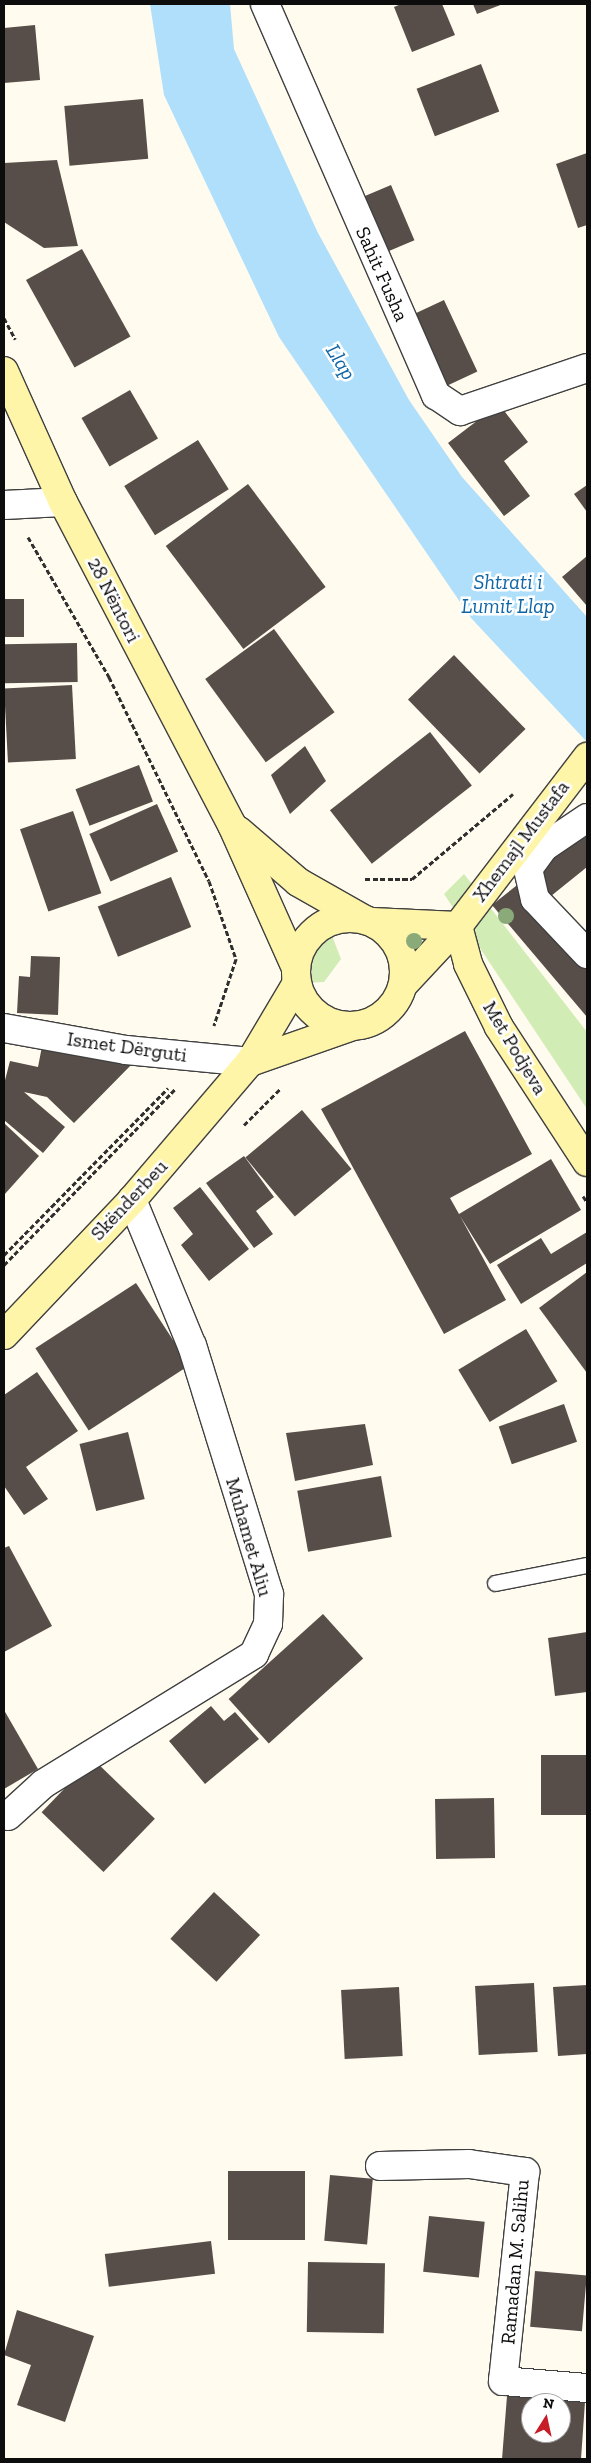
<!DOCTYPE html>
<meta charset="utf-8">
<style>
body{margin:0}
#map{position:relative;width:591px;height:2463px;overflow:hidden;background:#fffbee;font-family:"Zilla Slab",serif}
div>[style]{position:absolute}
.green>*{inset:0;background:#d2ecb5}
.water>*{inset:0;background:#afdffa}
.building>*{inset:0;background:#574e49;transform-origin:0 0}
.path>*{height:3px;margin-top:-1.5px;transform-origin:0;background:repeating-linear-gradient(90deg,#2f2f2f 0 5px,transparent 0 7.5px)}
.roads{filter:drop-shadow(1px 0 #404040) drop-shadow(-1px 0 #404040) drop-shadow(0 1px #404040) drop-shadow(0 -1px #404040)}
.lane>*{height:15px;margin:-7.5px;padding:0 7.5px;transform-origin:7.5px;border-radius:7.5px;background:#fff}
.street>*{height:28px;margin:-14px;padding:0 14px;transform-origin:14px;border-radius:14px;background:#fff}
.secondary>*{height:28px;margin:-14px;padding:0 14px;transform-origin:14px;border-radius:14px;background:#fff5a9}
.secondary>.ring{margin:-14px;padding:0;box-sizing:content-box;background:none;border:28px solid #fff5a9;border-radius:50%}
.trees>*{width:16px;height:16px;margin:-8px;border-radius:50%;background:#8aab79}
span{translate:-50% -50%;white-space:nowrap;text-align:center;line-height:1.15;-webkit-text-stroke:5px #fff;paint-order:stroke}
.street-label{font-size:20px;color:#0d0d0d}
.water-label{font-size:21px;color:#0f66a7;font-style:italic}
.frame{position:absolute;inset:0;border:5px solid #0d0d0d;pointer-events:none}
.north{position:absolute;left:521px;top:2393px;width:50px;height:50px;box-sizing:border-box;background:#fff;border:1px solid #9e9e9e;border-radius:50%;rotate:10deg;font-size:14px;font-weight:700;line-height:20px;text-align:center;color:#0d0d0d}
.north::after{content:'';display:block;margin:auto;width:18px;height:22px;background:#c61d27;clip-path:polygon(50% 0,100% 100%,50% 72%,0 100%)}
</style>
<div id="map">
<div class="green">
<div style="clip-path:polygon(464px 874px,587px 1032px,587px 1109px,444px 894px)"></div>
<div style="clip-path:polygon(314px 926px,331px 933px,341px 959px,324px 982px,305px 983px,289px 936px)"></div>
</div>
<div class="water">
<div style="clip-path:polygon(150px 4px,230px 4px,234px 49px,317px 231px,409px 400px,462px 477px,587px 617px,587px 742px,471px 618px,279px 337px,164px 95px)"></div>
</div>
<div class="building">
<div style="clip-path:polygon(401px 4px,442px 4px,455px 35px,412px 52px,394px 7px)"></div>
<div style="clip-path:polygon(473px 4px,503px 4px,477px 14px)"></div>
<div style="clip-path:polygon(35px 25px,40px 80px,4px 83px,4px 28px)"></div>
<div style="left:481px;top:64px;width:51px;height:69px;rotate:69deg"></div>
<div style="left:143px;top:99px;width:60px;height:79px;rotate:85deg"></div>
<div style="clip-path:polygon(587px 153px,587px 225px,578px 228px,556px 164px)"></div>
<div style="clip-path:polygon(57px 160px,78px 246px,44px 248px,4px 222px,4px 163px)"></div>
<div style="left:391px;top:185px;width:60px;height:36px;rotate:67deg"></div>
<div style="left:82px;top:249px;width:100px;height:64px;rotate:61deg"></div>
<div style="left:444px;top:300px;width:79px;height:33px;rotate:65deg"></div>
<div style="left:130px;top:390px;width:56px;height:56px;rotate:60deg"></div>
<div style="clip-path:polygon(499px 404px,528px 442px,504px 461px,530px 496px,504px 516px,448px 443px)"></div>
<div style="left:198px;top:440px;width:58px;height:87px;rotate:58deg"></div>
<div style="left:248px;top:484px;width:129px;height:103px;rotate:53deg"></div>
<div style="clip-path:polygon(587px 485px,587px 512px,574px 494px)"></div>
<div style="clip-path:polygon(587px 556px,587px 606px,562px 577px)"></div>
<div style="left:24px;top:599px;width:38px;height:20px;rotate:90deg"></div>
<div style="left:274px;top:629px;width:103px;height:85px;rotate:54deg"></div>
<div style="left:77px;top:643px;width:39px;height:73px;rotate:89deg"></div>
<div style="left:454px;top:655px;width:103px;height:64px;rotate:46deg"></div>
<div style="left:72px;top:685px;width:74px;height:68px;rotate:87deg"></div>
<div style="left:430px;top:732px;width:68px;height:127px;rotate:52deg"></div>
<div style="clip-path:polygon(305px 746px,326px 781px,290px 814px,271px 775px)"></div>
<div style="left:139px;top:765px;width:39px;height:68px;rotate:69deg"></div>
<div style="left:157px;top:804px;width:52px;height:74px;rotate:66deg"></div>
<div style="left:73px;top:811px;width:87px;height:56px;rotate:71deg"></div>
<div style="clip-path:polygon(587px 826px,587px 867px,551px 896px,531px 871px)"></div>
<div style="left:171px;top:877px;width:54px;height:79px;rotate:68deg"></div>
<div style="clip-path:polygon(521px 882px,587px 959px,587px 1017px,492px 905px)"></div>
<div style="clip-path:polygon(31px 956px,60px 957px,58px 1015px,17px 1013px,19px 976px,30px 977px)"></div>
<div style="clip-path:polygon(465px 1031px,532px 1154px,450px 1198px,459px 1214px,551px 1159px,581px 1210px,490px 1264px,460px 1216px,506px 1300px,444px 1334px,321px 1109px)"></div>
<div style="clip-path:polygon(43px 1041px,135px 1061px,74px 1123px,47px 1097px,24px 1092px,65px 1127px,43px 1153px,4px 1120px,4px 1084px,10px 1061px,38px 1067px)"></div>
<div style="left:302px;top:1110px;width:77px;height:74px;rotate:50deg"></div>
<div style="clip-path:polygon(4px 1123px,39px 1156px,4px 1195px)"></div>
<div style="clip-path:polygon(244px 1156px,274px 1197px,256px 1211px,273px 1234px,254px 1248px,206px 1183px)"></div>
<div style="clip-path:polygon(200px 1187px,249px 1249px,209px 1281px,181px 1245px,193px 1234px,173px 1208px)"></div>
<div style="clip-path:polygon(587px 1232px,587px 1263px,521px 1304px,497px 1265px,541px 1238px,551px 1254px)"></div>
<div style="clip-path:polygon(587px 1272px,587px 1373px,539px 1308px)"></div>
<div style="left:136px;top:1283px;width:98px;height:120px;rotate:57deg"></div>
<div style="left:526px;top:1329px;width:61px;height:79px;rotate:59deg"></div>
<div style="clip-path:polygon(37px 1372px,78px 1431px,26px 1467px,48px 1499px,24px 1515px,4px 1486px,4px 1395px)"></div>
<div style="left:564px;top:1404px;width:40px;height:69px;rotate:71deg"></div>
<div style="clip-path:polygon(365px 1424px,373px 1465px,295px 1481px,286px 1433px)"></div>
<div style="left:128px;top:1432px;width:69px;height:50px;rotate:76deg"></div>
<div style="left:381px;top:1476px;width:62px;height:85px;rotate:80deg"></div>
<div style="clip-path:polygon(9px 1546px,52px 1626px,4px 1652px,4px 1548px)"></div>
<div style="left:323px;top:1614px;width:60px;height:127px;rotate:48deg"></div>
<div style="clip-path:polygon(587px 1632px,587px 1692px,555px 1696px,548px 1638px)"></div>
<div style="clip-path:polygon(211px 1706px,224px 1721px,235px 1712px,259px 1739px,205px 1784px,169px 1741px)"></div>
<div style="clip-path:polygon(4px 1710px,38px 1769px,4px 1789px)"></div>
<div style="left:541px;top:1755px;width:46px;height:60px"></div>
<div style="left:93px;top:1759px;width:86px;height:74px;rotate:44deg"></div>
<div style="left:494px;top:1798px;width:60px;height:59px;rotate:89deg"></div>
<div style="left:214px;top:1892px;width:63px;height:64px;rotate:43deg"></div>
<div style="left:534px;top:1983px;width:69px;height:59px;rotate:87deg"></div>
<div style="clip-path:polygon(587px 1985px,587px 2054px,558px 2056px,553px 1987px)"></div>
<div style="left:399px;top:1987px;width:69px;height:58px;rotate:87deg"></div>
<div style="left:228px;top:2171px;width:77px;height:69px"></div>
<div style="left:330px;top:2175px;width:43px;height:66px;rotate:5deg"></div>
<div style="left:429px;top:2216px;width:56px;height:56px;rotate:6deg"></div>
<div style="left:211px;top:2241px;width:33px;height:107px;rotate:83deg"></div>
<div style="left:308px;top:2262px;width:77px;height:70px;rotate:1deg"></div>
<div style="left:535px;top:2271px;width:52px;height:56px;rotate:5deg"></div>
<div style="clip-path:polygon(17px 2310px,94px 2336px,65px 2422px,17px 2405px,31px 2365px,4px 2355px)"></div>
<div style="clip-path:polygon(evenodd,507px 2396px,585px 2402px,581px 2459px,502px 2459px,507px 2396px,531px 2403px,561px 2403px,561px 2433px,531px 2433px,531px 2403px)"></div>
</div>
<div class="path">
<div style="left:4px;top:318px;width:24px;rotate:62deg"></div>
<div style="left:28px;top:537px;width:162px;rotate:59.9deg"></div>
<div style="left:109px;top:677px;width:227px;rotate:63.9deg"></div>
<div style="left:209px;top:881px;width:83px;rotate:70.9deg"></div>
<div style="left:236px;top:959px;width:70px;rotate:108.4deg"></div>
<div style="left:365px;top:879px;width:47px"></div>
<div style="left:412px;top:879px;width:132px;rotate:-40.1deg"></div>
<div style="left:244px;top:1125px;width:51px;rotate:-45deg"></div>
<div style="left:583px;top:1196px;width:7px;rotate:56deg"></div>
<div style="left:4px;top:1255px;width:234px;rotate:-45.5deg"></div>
<div style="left:4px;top:1265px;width:245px;rotate:-45.8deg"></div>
</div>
<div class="roads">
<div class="lane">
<div style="left:495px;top:1583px;width:94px;rotate:-11.1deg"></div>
</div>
<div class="street">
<div style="left:265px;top:4px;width:427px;rotate:66.4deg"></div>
<div style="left:436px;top:395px;width:29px;rotate:34deg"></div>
<div style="left:460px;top:411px;width:134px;rotate:-18.7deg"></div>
<div style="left:4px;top:505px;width:59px;rotate:-2.9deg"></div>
<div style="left:587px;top:818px;width:52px;rotate:146deg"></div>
<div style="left:544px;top:847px;width:27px;rotate:126deg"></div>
<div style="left:528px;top:869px;width:31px;rotate:77deg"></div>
<div style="left:535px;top:899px;width:76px;rotate:46.6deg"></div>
<div style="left:4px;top:1028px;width:124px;rotate:10.2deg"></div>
<div style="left:126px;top:1050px;width:125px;rotate:5.5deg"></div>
<div style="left:8px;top:1816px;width:47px;rotate:-42.4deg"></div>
<div style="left:43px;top:1784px;width:248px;rotate:-31.6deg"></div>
<div style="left:254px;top:1654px;width:33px;rotate:-65deg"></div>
<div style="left:268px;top:1624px;width:30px;rotate:-88deg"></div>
<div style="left:269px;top:1594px;width:260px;rotate:-107.2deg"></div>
<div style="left:192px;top:1346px;width:158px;rotate:-112.3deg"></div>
<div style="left:380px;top:2166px;width:89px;rotate:-1.3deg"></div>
<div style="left:469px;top:2164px;width:57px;rotate:8.1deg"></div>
<div style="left:525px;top:2172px;width:210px;rotate:96deg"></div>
<div style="left:503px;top:2381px;width:84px;rotate:4.8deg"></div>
</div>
<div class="secondary">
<div style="left:4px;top:371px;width:144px;rotate:65.8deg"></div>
<div style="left:63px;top:502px;width:365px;rotate:62.4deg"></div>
<div style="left:232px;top:825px;width:157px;rotate:65.9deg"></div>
<div style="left:239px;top:831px;width:78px;rotate:40.8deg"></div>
<div style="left:298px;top:882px;width:75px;rotate:29.6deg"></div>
<div class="ring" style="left:296px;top:918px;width:80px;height:80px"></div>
<div style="left:372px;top:922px;width:86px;rotate:2.7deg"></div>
<div style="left:458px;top:926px;width:39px;rotate:75deg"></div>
<div style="left:468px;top:964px;width:70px;rotate:63.8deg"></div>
<div style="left:499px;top:1027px;width:161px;rotate:56.9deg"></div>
<div style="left:403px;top:985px;width:81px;rotate:-47deg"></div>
<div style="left:458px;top:926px;width:213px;rotate:-52.6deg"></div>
<div style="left:250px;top:1062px;width:109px;rotate:-19.3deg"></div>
<div style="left:4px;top:1335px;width:186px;rotate:-46.5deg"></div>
<div style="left:132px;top:1200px;width:182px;rotate:-49.5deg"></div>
<div style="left:250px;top:1062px;width:92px;rotate:-59.3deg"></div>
</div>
</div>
<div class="trees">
<div style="left:506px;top:916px"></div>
<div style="left:414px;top:941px"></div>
</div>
<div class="street-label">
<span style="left:382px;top:274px;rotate:66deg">Sahit Fusha</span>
<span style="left:114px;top:600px;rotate:63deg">28 Nëntori</span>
<span style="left:521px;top:841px;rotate:-53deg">Xhemajl Mustafa</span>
<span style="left:127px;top:1047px;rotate:8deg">Ismet Dërguti</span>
<span style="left:515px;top:1048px;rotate:59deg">Met Podjeva</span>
<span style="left:129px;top:1200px;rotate:-47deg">Skënderbeu</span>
<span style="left:249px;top:1537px;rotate:74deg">Muhamet Aliu</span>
<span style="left:515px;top:2262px;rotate:-85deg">Ramadan M. Salihu</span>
</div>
<div class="water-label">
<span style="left:341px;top:362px;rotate:58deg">Llap</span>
<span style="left:508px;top:594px">Shtrati i<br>Lumit Llap</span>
</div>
<div class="frame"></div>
<div class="north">N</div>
</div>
